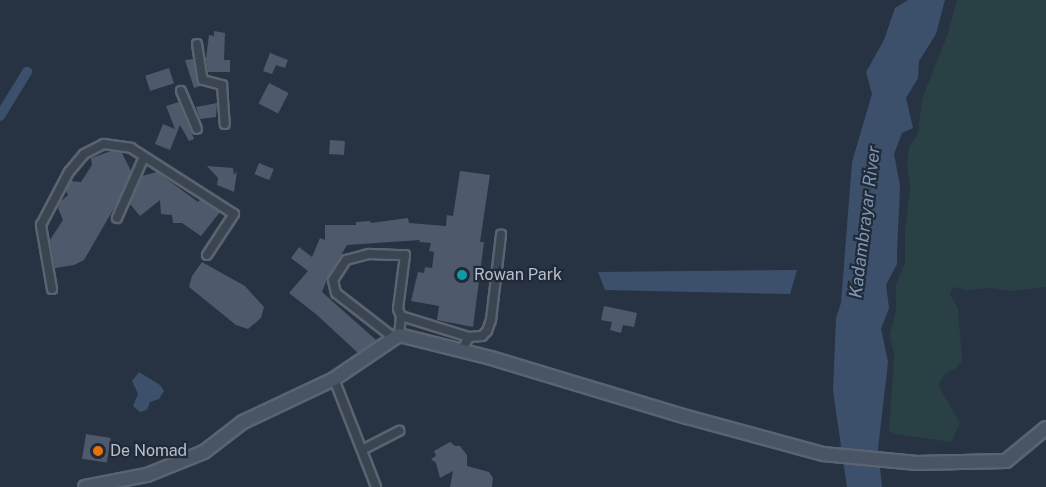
<!DOCTYPE html>
<style>
body{margin:0}
#map{position:relative;width:1046px;height:487px;overflow:hidden;background:#273343;font-family:"Public Sans",sans-serif}
div>[style]{position:absolute}
.green>*{inset:0;background:#294044}
.water>*{inset:0;background:#3d506b}
.canal>*{height:10px;margin:-5px;padding:0 5px;transform-origin:5px;border-radius:5px;background:#3d506b}
.building>*{inset:0;background:#4e5a6c;transform-origin:0 0}
.roads{filter:drop-shadow(2px 0 #5a6370) drop-shadow(-2px 0 #5a6370) drop-shadow(0 2px #5a6370) drop-shadow(0 -2px #5a6370)}
.street>*{height:8px;margin:-4px;padding:0 4px;transform-origin:4px;border-radius:4px;background:#3b4552}
.secondary>*{height:12px;margin:-6px;padding:0 6px;transform-origin:6px;border-radius:6px;background:#495465}
.dots>*{width:16px;height:16px;translate:-50% -50%;box-sizing:border-box;border:3px solid #202a38;border-radius:50%}
span{translate:-50% -50%;white-space:nowrap;text-align:center;line-height:1.15;-webkit-text-stroke:4.5px #202a38;paint-order:stroke}
.poi-label{font-size:16px;color:#b9c0cc}
.left{translate:0 -50%;text-align:left}
.water-label{font-size:18px;color:#8096b3;font-style:italic}
</style>
<div id="map">
<div class="green">
<div style="clip-path:polygon(957px 0,1046px 0,1046px 287px,1011px 291px,992px 288px,967px 290px,953px 287px,950px 295px,958px 308px,962px 361px,956px 368px,945px 374px,938px 385px,960px 423px,951px 442px,896px 434px,889px 431px,894px 355px,890px 335px,896px 311px,896px 284px,905px 263px,905px 230px,910px 189px,907px 164px,909px 148px,918px 133px,922px 99px,947px 36px)"></div>
</div>
<div class="water">
<div style="clip-path:polygon(908px 0,945px 0,936px 34px,919px 61px,918px 78px,906px 98px,913px 128px,902px 133px,894px 154px,900px 186px,897px 252px,897px 264px,886px 285px,889px 308px,881px 329px,888px 362px,878px 449px,882px 487px,847px 487px,833px 391px,836px 318px,841px 303px,852px 162px,872px 94px,866px 72px,884px 40px,895px 8px)"></div>
<div style="clip-path:polygon(797px 270px,790px 294px,605px 290px,598px 272px)"></div>
<div style="clip-path:polygon(139px 372px,160px 385px,164px 391px,159px 399px,150px 402px,147px 410px,140px 412px,133px 406px,138px 394px,132px 381px)"></div>
</div>
<div class="canal">
<div style="left:0;top:116px;width:52px;rotate:-58.5deg"></div>
</div>
<div class="building">
<div style="clip-path:polygon(214px 31px,225px 33px,224px 60px,230px 60px,230px 72px,208px 72px,206px 59px,209px 35px,214px 36px)"></div>
<div style="clip-path:polygon(270px 53px,288px 60px,285px 68px,276px 65px,272px 74px,263px 71px)"></div>
<div style="clip-path:polygon(193px 59px,197px 81px,200px 86px,194px 88px,185px 60px)"></div>
<div style="left:169px;top:68px;width:16px;height:25px;rotate:72deg"></div>
<div style="left:269px;top:83px;width:22px;height:23px;rotate:27deg"></div>
<div style="clip-path:polygon(179px 102px,194px 139px,189px 141px,180px 125px,170px 150px,155px 144px,163px 124px,175px 129px,166px 106px)"></div>
<div style="clip-path:polygon(217px 103px,216px 117px,200px 119px,196px 107px)"></div>
<div style="left:330px;top:140px;width:15px;height:14px;rotate:4deg"></div>
<div style="clip-path:polygon(111px 151px,122px 153px,131px 171px,117px 203px,84px 260px,74px 265px,55px 268px,50px 240px,63px 220px,58px 208px,60px 202px,68px 195px,66px 191px,71px 181px,81px 182px,92px 165px,91px 158px)"></div>
<div style="left:259px;top:163px;width:16px;height:12px;rotate:22deg"></div>
<div style="clip-path:polygon(207px 166px,233px 168px,234px 175px,237px 171px,234px 192px,217px 185px,218px 178px)"></div>
<div style="clip-path:polygon(460px 171px,490px 175px,480px 242px,484px 242px,473px 327px,437px 320px,439px 306px,411px 301px,418px 272px,424px 273px,425px 267px,432px 268px,434px 252px,429px 251px,431px 243px,419px 242px,420px 240px,347px 245px,328px 277px,322px 292px,376px 340px,358px 353px,317px 315px,289px 293px,308px 271px,291px 258px,299px 247px,312px 257px,320px 238px,325px 240px,325px 225px,356px 225px,356px 222px,370px 221px,371px 223px,408px 218px,409px 223px,446px 226px,447px 215px,453px 216px)"></div>
<div style="clip-path:polygon(157px 172px,198px 202px,200px 200px,220px 212px,201px 236px,182px 223px,173px 223px,172px 215px,161px 214px,160px 200px,140px 216px,130px 204px,142px 176px)"></div>
<div style="clip-path:polygon(202px 262px,245px 286px,264px 307px,261px 318px,248px 329px,236px 325px,189px 287px,192px 276px)"></div>
<div style="clip-path:polygon(604px 306px,637px 313px,634px 327px,623px 325px,621px 333px,610px 330px,612px 322px,601px 320px)"></div>
<div style="left:86px;top:434px;width:25px;height:25px;rotate:9deg"></div>
<div style="clip-path:polygon(450px 442px,455px 446px,460px 446px,467px 455px,467px 466px,489px 472px,493px 478px,492px 487px,450px 487px,453px 471px,440px 478px,436px 463px,431px 459px,436px 456px,434px 451px)"></div>
</div>
<div class="roads">
<div class="street">
<div style="left:197px;top:44px;width:36px;rotate:81deg"></div>
<div style="left:203px;top:80px;width:20px;rotate:15deg"></div>
<div style="left:222px;top:85px;width:39px;rotate:86deg"></div>
<div style="left:181px;top:91px;width:41px;rotate:67.2deg"></div>
<div style="left:117px;top:218px;width:64px;rotate:-66.2deg"></div>
<div style="left:52px;top:289px;width:65px;rotate:-99.8deg"></div>
<div style="left:41px;top:225px;width:60px;rotate:-62.2deg"></div>
<div style="left:69px;top:172px;width:23px;rotate:-50deg"></div>
<div style="left:84px;top:154px;width:22px;rotate:-27deg"></div>
<div style="left:104px;top:144px;width:27px;rotate:8deg"></div>
<div style="left:131px;top:148px;width:122px;rotate:32.7deg"></div>
<div style="left:234px;top:214px;width:49px;rotate:123.4deg"></div>
<div style="left:401px;top:316px;width:71px;rotate:17.2deg"></div>
<div style="left:394px;top:338px;width:73px;rotate:-142.2deg"></div>
<div style="left:336px;top:293px;width:13px;rotate:-103deg"></div>
<div style="left:333px;top:280px;width:24px;rotate:-57deg"></div>
<div style="left:346px;top:260px;width:24px;rotate:-15deg"></div>
<div style="left:369px;top:254px;width:36px;rotate:2deg"></div>
<div style="left:405px;top:255px;width:54px;rotate:97.4deg"></div>
<div style="left:398px;top:309px;width:8px;rotate:67deg"></div>
<div style="left:401px;top:316px;width:19px;rotate:96deg"></div>
<div style="left:461px;top:351px;width:16px;rotate:-60deg"></div>
<div style="left:469px;top:337px;width:13px;rotate:-4deg"></div>
<div style="left:482px;top:336px;width:7px;rotate:-45deg"></div>
<div style="left:487px;top:331px;width:12px;rotate:-70deg"></div>
<div style="left:491px;top:320px;width:86px;rotate:-83.3deg"></div>
<div style="left:334px;top:379px;width:116px;rotate:68.7deg"></div>
<div style="left:362px;top:450px;width:42px;rotate:-27.2deg"></div>
</div>
<div class="secondary">
<div style="left:85px;top:487px;width:63px;rotate:-11deg"></div>
<div style="left:147px;top:475px;width:61px;rotate:-22deg"></div>
<div style="left:204px;top:452px;width:49px;rotate:-37.6deg"></div>
<div style="left:243px;top:422px;width:101px;rotate:-25.3deg"></div>
<div style="left:334px;top:379px;width:78px;rotate:-34.1deg"></div>
<div style="left:399px;top:335px;width:95px;rotate:14deg"></div>
<div style="left:491px;top:358px;width:205px;rotate:16.8deg"></div>
<div style="left:687px;top:417px;width:141px;rotate:15.2deg"></div>
<div style="left:823px;top:454px;width:94px;rotate:5.5deg"></div>
<div style="left:917px;top:463px;width:89px;rotate:-1.3deg"></div>
<div style="left:1006px;top:461px;width:52px;rotate:-39.5deg"></div>
</div>
</div>
<div class="dots">
<div style="left:462px;top:275px;background:#0f9aa8"></div>
<div style="left:98px;top:451px;background:#e8710a"></div>
</div>
<div class="poi-label">
<span class="left" style="left:474px;top:275px">Rowan Park</span>
<span class="left" style="left:110px;top:451px">De Nomad</span>
</div>
<div class="water-label">
<span style="left:865px;top:222px;rotate:-83deg">Kadambrayar River</span>
</div>
</div>
